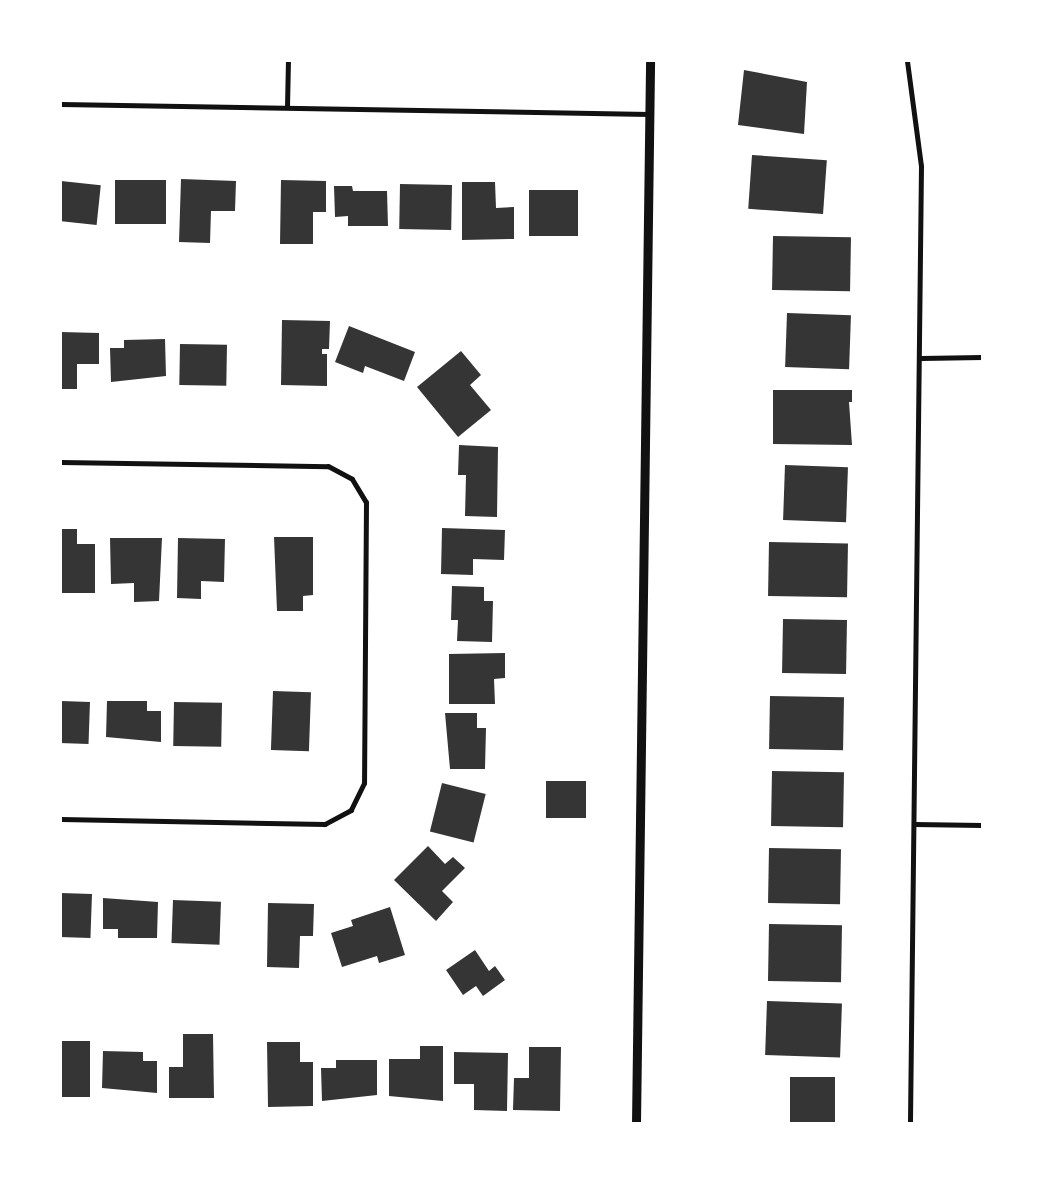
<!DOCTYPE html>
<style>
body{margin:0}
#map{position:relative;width:1043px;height:1184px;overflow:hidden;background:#fff;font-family:Georgia,serif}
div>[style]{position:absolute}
.building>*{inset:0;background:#353535;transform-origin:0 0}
.minor>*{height:5px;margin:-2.5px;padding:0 2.5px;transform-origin:2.5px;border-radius:2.5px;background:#111}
.tertiary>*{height:9px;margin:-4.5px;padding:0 4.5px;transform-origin:4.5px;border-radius:4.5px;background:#111}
span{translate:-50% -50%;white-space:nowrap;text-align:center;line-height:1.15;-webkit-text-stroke:4px #fff;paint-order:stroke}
.frame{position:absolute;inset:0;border:62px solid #fff;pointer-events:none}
</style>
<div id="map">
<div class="building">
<div style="clip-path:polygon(744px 70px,807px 82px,804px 134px,738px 125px)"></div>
<div style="left:752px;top:155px;width:75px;height:54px;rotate:4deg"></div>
<div style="clip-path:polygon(181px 179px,236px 181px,235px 211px,211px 211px,210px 243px,179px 242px)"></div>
<div style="left:115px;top:180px;width:51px;height:44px"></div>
<div style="clip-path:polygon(281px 180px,326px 181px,326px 212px,313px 212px,313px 244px,280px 244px)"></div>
<div style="left:61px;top:181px;width:40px;height:40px;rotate:6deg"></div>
<div style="clip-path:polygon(462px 182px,495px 182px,496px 208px,514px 207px,514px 239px,462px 240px)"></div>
<div style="left:400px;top:184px;width:52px;height:45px;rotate:1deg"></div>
<div style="clip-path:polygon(334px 186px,352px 186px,353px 191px,387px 191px,388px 226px,348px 226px,348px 216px,335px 217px)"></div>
<div style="left:529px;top:190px;width:49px;height:46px"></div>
<div style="left:773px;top:236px;width:78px;height:54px;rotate:1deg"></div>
<div style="left:787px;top:313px;width:64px;height:54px;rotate:2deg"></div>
<div style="clip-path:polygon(282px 320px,330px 321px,329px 349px,322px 349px,322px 354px,327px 354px,327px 386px,281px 385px)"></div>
<div style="clip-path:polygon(349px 326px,415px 352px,404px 381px,365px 366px,363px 373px,335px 362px)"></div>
<div style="clip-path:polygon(61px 332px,99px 333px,99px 364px,77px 364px,77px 389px,61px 389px)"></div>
<div style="clip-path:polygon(165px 339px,166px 376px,111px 382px,110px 348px,124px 348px,124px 340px)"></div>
<div style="left:180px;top:344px;width:47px;height:41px;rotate:1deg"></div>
<div style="clip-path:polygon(461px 351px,481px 375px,470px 385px,491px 410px,458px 437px,417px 387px)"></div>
<div style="clip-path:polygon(773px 390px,852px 390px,852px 402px,849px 402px,852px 445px,773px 444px)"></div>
<div style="clip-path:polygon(459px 445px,498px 447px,497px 517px,465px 516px,466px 475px,458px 475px)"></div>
<div style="left:785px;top:465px;width:63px;height:55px;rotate:2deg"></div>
<div style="clip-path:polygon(442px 528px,505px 530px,504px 560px,473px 559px,473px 575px,441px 574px)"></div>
<div style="clip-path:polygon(61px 529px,77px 529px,77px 544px,95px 544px,95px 593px,61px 593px)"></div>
<div style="clip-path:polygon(274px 537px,313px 537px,313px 595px,303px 596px,303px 611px,277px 611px)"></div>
<div style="clip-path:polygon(110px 538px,162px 538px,159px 601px,134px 602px,134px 583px,111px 584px)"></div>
<div style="clip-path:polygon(178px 538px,225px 539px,224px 582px,201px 581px,201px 599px,177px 598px)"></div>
<div style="left:769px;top:542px;width:79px;height:54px;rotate:1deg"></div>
<div style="clip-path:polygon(452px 586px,484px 587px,484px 601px,493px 601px,492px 642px,457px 641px,458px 620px,451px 620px)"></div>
<div style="left:783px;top:619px;width:64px;height:54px;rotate:1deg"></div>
<div style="clip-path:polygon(505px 653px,505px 678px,494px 679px,495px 704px,449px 704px,449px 654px)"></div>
<div style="left:273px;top:691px;width:38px;height:59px;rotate:2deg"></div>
<div style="left:770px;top:696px;width:74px;height:53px;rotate:1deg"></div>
<div style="left:61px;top:701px;width:29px;height:42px;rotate:2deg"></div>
<div style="clip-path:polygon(107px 701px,147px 701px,147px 711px,161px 711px,161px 742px,106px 737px)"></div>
<div style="left:174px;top:702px;width:48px;height:44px;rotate:1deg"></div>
<div style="clip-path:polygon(445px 713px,477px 713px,477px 728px,486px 728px,485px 769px,450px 769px)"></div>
<div style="left:772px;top:771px;width:72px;height:55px;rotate:1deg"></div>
<div style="left:586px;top:781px;width:37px;height:40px;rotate:90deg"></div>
<div style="left:442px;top:783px;width:45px;height:50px;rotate:14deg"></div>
<div style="clip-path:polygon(428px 846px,445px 864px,453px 857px,465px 868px,442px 891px,453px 902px,436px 921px,394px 880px)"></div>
<div style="left:769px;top:848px;width:72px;height:55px;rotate:1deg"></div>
<div style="left:61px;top:893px;width:31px;height:44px;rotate:2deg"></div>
<div style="clip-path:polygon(103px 898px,158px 902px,157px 938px,118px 938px,118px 929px,103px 929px)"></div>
<div style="left:173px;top:900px;width:48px;height:43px;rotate:2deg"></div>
<div style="clip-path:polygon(268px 903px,314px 904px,313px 936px,300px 936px,299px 968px,267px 967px)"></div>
<div style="clip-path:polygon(390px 907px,405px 955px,379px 963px,377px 956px,342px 967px,331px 933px,353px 926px,351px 920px)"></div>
<div style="left:769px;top:924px;width:73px;height:57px;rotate:1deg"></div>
<div style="clip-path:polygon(475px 950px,489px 971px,495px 966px,505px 980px,483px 996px,476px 986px,463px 995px,446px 970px)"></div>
<div style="left:767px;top:1001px;width:75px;height:54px;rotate:2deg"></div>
<div style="clip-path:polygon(183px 1034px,213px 1034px,214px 1098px,169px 1098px,169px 1067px,183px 1067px)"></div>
<div style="left:61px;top:1041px;width:29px;height:56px"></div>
<div style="clip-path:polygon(267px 1042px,300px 1042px,300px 1062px,313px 1062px,313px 1106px,268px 1107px)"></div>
<div style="clip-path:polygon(420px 1046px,443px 1046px,443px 1101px,389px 1096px,389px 1059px,420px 1059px)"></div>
<div style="clip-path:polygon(529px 1047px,561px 1047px,560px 1111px,513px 1110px,514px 1078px,529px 1078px)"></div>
<div style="clip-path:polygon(103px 1051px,143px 1052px,143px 1061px,157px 1061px,157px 1093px,102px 1088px)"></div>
<div style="clip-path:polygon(454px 1052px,508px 1053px,507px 1111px,474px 1110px,474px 1084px,454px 1084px)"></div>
<div style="clip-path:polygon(336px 1060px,377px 1060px,377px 1095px,322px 1101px,321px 1068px,336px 1068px)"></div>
<div style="left:790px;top:1077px;width:45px;height:46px"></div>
</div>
<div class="minor">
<div style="left:907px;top:61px;width:106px;rotate:82.4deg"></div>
<div style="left:921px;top:166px;width:957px;rotate:90.66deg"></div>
<div style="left:61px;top:104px;width:588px;rotate:0.97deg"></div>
<div style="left:287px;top:107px;width:46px;rotate:-88.8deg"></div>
<div style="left:921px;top:358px;width:61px;rotate:-0.9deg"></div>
<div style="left:61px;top:462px;width:267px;rotate:0.9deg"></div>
<div style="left:328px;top:466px;width:27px;rotate:28deg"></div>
<div style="left:352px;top:479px;width:27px;rotate:59deg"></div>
<div style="left:366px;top:502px;width:281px;rotate:90.4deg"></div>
<div style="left:364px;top:783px;width:30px;rotate:116deg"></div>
<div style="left:351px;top:810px;width:30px;rotate:152deg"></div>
<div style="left:325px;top:824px;width:264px;rotate:-178.9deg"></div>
<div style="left:914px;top:824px;width:68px;rotate:0.8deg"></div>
</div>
<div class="tertiary">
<div style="left:636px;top:1123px;width:1062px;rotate:-89.24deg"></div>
</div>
<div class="frame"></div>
</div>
